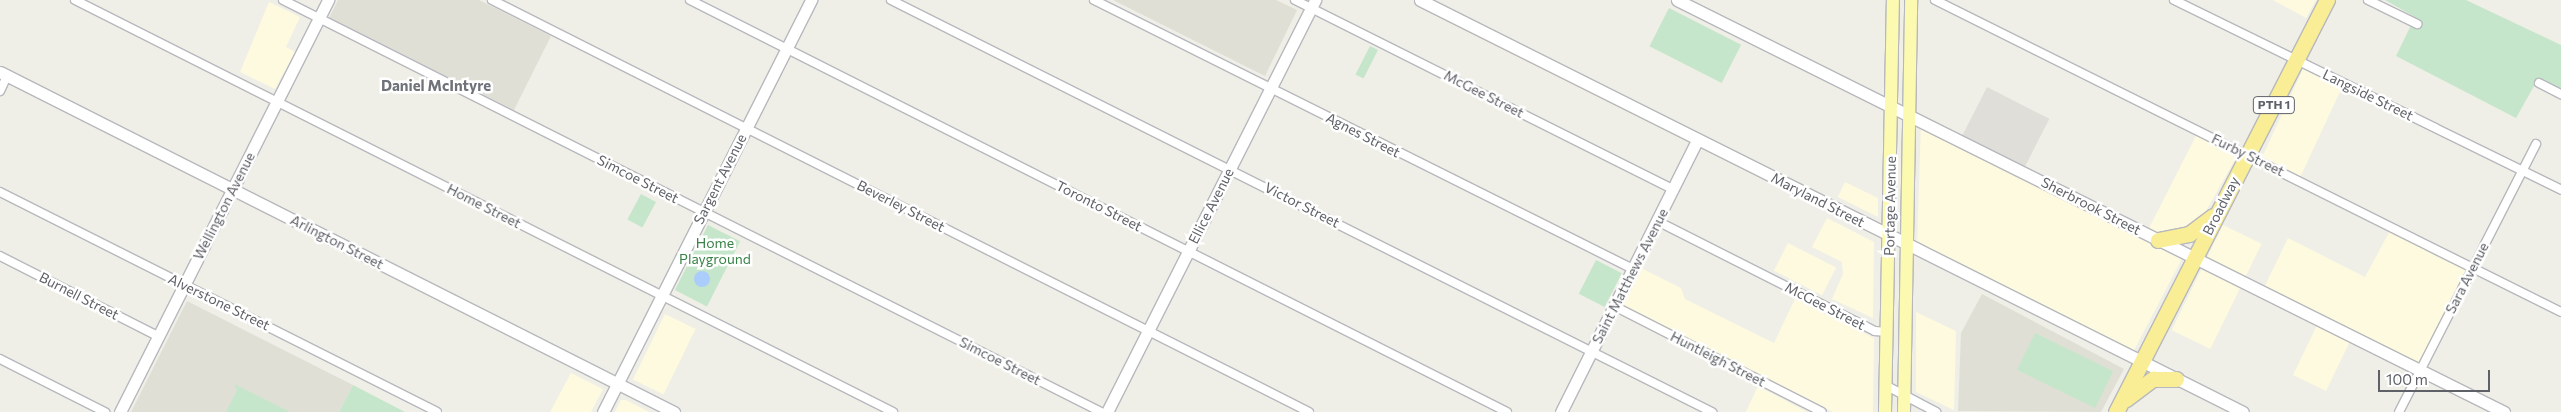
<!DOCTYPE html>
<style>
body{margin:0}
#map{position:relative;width:2561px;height:412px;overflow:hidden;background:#f0efe7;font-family:Commissioner,sans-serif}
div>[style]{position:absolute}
.commercial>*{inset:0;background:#fdfadf;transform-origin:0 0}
.industrial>*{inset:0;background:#dfded9;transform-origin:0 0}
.education>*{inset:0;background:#e0dfd5}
.green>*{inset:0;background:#c5e6ca;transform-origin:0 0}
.water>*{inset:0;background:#abcdfc}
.round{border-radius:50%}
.roads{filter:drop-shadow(1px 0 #b7b8bd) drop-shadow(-1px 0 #b7b8bd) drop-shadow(0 1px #b7b8bd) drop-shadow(0 -1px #b7b8bd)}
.street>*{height:8px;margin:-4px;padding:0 4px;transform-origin:4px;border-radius:4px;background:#fff}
.secondary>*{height:11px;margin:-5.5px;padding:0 5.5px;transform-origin:5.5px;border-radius:5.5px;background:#fff}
.primary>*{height:12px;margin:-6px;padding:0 6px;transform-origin:6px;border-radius:6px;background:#fcfab0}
.highway>*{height:15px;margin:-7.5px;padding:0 7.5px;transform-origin:7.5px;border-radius:7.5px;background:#f9ee95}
span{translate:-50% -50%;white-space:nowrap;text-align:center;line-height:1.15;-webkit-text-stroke:5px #fff;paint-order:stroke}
.shield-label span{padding:1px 4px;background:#fff;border:1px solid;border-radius:4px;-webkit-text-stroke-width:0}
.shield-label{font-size:12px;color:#5e6167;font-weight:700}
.street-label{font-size:14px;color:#5e6167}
.park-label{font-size:14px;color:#398347}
.neighbourhood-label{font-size:15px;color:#6f7379;font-weight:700}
.scale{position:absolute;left:2378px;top:370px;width:112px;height:22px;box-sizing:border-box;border:2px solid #5e6167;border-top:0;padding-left:6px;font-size:15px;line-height:18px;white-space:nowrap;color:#5e6167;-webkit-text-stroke:4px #fff;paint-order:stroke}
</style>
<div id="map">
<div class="commercial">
<div style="clip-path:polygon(2273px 0,2316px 0,2306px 18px)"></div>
<div style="clip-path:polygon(269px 2px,300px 17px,286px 47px,295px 52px,275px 89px,240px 72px)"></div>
<div style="left:2305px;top:65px;width:43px;height:106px;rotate:25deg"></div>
<div style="clip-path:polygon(1921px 121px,2146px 234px,2199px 130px,2240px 151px,2202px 218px,2171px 233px,2185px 253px,2131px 356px,1917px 249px)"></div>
<div style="clip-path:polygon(1845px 182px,1878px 198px,1878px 217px,1838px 197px)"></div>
<div style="clip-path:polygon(1827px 218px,1874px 242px,1873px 318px,1832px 299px,1843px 274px,1842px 262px,1812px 247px)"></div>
<div style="left:2223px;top:225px;width:43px;height:117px;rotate:26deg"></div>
<div style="clip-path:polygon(2392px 227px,2472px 267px,2421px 371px,2352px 337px,2326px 391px,2293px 375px,2319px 321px,2262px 292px,2288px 238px,2365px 277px)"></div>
<div style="left:1788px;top:243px;width:54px;height:31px;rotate:27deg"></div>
<div style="clip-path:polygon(1639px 267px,1681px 288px,1685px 299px,1774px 343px,1795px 299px,1874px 338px,1873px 412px,1833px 412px,1620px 305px)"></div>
<div style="clip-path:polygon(1916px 312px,1956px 331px,1954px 410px,1916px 392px)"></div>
<div style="left:665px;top:314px;width:34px;height:73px;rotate:26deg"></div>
<div style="clip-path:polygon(571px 373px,603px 389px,591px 412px,550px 412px)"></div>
<div style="clip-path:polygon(1758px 386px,1807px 412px,1746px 412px)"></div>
<div style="clip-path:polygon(621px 400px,626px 400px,649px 412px,615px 412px)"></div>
</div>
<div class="industrial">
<div style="left:1987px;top:87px;width:70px;height:60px;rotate:27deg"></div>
</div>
<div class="education">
<div style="clip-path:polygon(338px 0,479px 0,551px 36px,514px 110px,329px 18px)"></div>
<div style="clip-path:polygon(1113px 0,1276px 0,1297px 10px,1265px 76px)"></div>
<div style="clip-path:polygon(1982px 294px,2124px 369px,2101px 412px,1958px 411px,1961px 333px)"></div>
<div style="clip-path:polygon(187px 301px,353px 385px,339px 412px,131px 412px)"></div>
</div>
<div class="green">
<div style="clip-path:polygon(2385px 0,2466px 0,2561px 45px,2561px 90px,2538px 79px,2516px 118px,2396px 56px,2415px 17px)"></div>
<div style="left:1669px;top:8px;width:81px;height:43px;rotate:27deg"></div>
<div style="left:1370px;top:46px;width:9px;height:32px;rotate:27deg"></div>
<div style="left:641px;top:194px;width:17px;height:29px;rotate:28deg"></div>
<div style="left:708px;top:225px;width:36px;height:73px;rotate:27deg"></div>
<div style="left:1596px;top:260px;width:29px;height:38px;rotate:27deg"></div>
<div style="left:2035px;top:333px;width:87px;height:41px;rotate:26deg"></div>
<div style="clip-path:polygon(234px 384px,290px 412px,226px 412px,237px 390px)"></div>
<div style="clip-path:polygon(353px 385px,405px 412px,339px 412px)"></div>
</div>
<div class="water">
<div class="round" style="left:694px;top:271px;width:16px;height:16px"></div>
</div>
<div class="roads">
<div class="street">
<div style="left:75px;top:0;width:916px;rotate:26.73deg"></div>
<div style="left:283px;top:0;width:916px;rotate:26.73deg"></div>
<div style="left:492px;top:0;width:915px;rotate:26.76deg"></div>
<div style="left:690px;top:0;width:915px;rotate:26.76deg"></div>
<div style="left:891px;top:0;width:919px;rotate:26.65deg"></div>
<div style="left:1094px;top:0;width:602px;rotate:26.52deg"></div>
<div style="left:1295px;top:0;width:423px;rotate:26.6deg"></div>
<div style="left:1935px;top:0;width:699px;rotate:26.49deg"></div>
<div style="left:2174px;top:0;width:431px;rotate:26.1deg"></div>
<div style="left:2368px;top:0;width:55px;rotate:26.1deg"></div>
<div style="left:2539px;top:83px;width:25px;rotate:27deg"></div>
<div style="left:0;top:91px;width:17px;rotate:-65deg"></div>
<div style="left:0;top:192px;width:489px;rotate:26.7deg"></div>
<div style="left:1657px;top:221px;width:244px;rotate:26.8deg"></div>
<div style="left:1875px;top:331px;width:12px;rotate:5deg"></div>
<div style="left:0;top:256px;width:177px;rotate:26.9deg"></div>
<div style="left:1614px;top:306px;width:233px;rotate:27deg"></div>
<div style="left:0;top:359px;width:118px;rotate:26.8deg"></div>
<div style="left:1885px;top:385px;width:58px;rotate:27.9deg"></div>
<div style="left:2399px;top:412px;width:301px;rotate:-62.9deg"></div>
</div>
<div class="secondary">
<div style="left:1420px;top:0;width:920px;rotate:26.59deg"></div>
<div style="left:1677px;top:0;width:924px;rotate:26.48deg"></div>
<div style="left:0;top:72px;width:755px;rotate:26.77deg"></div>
<div style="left:120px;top:412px;width:462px;rotate:-63.2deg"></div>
<div style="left:603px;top:412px;width:462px;rotate:-63.2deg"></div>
<div style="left:1107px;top:412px;width:462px;rotate:-63.2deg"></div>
<div style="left:1561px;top:412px;width:305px;rotate:-63.4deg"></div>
</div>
<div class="primary">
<div style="left:1885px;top:412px;width:412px;rotate:-88.9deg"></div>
<div style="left:1904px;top:412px;width:412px;rotate:-89deg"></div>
</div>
<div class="highway">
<div style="left:2158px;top:240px;width:32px;rotate:-11deg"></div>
<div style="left:2189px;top:234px;width:30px;rotate:-37deg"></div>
<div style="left:2126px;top:399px;width:34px;rotate:-37deg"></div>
<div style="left:2153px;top:379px;width:23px"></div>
<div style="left:2116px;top:412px;width:463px;rotate:-62.9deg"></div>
</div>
</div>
<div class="shield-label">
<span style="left:2274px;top:105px">PTH 1</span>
</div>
<div class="street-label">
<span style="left:1484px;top:94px;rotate:27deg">McGee Street</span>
<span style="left:2368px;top:95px;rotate:26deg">Langside Street</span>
<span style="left:1363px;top:135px;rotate:27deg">Agnes Street</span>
<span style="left:2248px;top:155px;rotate:26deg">Furby Street</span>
<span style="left:638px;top:179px;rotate:27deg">Simcoe Street</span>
<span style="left:720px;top:179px;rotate:-63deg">Sargent Avenue</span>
<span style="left:1818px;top:200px;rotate:27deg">Maryland Street</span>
<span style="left:1302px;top:205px;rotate:27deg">Victor Street</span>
<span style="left:224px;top:206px;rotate:-63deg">Wellington Avenue</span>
<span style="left:484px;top:206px;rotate:27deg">Home Street</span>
<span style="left:901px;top:206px;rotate:27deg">Beverley Street</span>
<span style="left:1099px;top:206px;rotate:27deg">Toronto Street</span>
<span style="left:1211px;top:206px;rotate:-63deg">Ellice Avenue</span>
<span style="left:1890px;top:206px;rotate:-89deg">Portage Avenue</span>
<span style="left:2091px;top:206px;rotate:27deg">Sherbrook Street</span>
<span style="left:2221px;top:206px;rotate:-63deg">Broadway</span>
<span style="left:337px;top:242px;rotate:27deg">Arlington Street</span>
<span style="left:1630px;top:276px;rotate:-63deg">Saint Matthews Avenue</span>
<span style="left:2467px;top:278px;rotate:-63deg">Sara Avenue</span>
<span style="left:79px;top:296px;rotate:27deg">Burnell Street</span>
<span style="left:219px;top:302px;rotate:26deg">Alverstone Street</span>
<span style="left:1825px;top:306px;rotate:27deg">McGee Street</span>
<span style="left:1718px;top:359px;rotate:27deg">Huntleigh Street</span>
<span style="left:1000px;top:361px;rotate:27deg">Simcoe Street</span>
</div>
<div class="park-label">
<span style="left:715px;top:251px">Home<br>Playground</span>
</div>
<div class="neighbourhood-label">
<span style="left:436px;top:86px">Daniel McIntyre</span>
</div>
<div class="scale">100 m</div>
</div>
